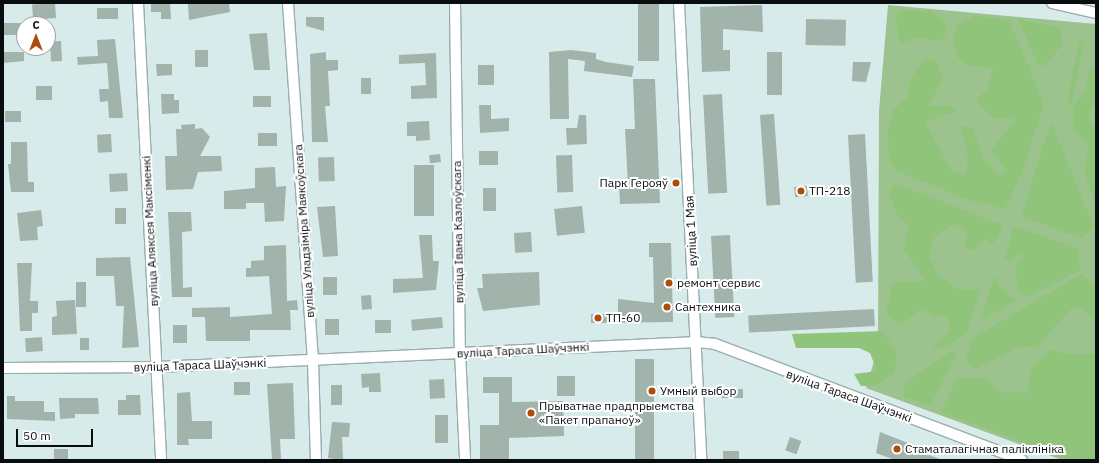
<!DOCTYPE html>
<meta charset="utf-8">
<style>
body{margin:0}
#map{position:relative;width:1099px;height:463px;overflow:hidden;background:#d7ebeb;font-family:"IBM Plex Sans",sans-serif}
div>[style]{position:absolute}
.green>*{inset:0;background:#9cc28d}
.forest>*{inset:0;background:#90c47b;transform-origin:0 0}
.building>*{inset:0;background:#a2b3ac;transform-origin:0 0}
.roads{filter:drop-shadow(1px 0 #9aadad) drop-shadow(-1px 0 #9aadad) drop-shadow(0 1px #9aadad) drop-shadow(0 -1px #9aadad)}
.minor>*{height:10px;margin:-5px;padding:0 5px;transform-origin:5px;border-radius:5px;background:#fff}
.dots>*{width:11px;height:11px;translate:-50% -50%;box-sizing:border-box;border:2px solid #fff;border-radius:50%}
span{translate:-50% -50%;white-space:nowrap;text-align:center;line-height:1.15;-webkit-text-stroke:4px #fff;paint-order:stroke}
.poi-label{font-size:12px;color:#080e0f}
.right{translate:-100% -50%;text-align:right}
.left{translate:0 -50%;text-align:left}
.street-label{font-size:12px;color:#080e0f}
.frame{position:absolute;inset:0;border:4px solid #080e0f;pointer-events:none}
.north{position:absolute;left:16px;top:16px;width:40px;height:40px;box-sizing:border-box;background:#fff;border:1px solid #9c9f9f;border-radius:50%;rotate:0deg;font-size:11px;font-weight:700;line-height:16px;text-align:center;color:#080e0f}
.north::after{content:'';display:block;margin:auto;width:14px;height:18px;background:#ad4b0a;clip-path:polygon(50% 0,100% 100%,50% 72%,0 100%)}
.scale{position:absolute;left:16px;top:429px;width:77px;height:18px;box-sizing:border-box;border:2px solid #080e0f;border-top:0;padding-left:5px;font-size:12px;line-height:14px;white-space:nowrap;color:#080e0f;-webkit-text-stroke:3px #fff;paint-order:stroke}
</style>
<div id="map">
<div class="green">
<div style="clip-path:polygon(888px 5px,1096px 24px,1096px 460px,1062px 460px,866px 388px,878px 348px,879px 111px)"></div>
</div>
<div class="forest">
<div style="clip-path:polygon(899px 11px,932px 11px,947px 26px,945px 36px,938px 42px,917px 37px,900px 44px,896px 17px)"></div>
<div style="clip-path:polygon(976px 16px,1009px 20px,1044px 104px,1021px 175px,1005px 209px,969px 200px,895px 170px,889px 160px,888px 129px,894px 109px,907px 98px,911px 78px,925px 58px,936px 60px,943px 79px,928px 106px,949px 106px,956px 111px,925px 122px,952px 172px,966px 175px,968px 159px,961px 126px,972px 128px,984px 158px,999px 177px,1006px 170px,991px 150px,1016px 119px,993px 118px,975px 100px,987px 90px,993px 68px,970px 66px,957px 57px,953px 41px,957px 25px)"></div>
<div style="clip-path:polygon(1018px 19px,1060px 28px,1062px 44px,1046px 65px,1039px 67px)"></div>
<div style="left:1079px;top:41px;width:5px;height:64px;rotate:11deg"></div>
<div style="clip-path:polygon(1095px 66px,1096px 101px,1088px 115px,1096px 131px,1096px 204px,1085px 174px,1088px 144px,1073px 127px,1073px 105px,1087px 90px,1088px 71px)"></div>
<div style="clip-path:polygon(1051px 122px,1094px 227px,1082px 239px,1021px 216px)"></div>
<div style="clip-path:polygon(894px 183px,1003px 225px,993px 244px,985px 238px,974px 251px,964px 246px,968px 231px,955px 224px,935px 236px,929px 257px,939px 276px,957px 289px,980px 290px,967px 333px,949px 345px,931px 350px,949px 332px,949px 317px,932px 315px,923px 308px,901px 325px,886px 313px,893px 282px,926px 281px,904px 249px,908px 225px,897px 215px,889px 193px)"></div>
<div style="clip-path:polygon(1014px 226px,1077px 248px,1080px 270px,1029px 296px,1020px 293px,1015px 269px,1023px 257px,1019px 252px,1010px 262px,1005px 258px)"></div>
<div style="clip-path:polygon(1082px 274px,1096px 287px,1096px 321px,1082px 309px,1072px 308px,1037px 347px,1018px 347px,976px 368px,966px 362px,971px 339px)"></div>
<div style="clip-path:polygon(994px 276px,1005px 293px,1018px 299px,986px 318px,982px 316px)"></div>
<div style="clip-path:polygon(883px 331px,897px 355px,894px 373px,876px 386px,861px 386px,854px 374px,877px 371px,870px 353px,859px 348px,796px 348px,792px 334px)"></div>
<div style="clip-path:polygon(1050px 350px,1071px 355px,1096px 354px,1096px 460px,1071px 460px,941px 412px,957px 378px,987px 379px,1000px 392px,1027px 393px,1031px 369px)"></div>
<div style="clip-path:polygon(951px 352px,957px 353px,930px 406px,903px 396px,906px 382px)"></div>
</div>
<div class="building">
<div style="left:55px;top:3px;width:15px;height:23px;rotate:86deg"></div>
<div style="clip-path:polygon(151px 3px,170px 3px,171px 19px,161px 19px,161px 12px,151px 12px)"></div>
<div style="clip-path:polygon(229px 3px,230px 12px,189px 20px,188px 4px)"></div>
<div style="left:638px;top:3px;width:21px;height:58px"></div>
<div style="clip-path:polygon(762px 5px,763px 32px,723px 29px,723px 50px,730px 50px,730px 71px,702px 72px,700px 7px)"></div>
<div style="left:118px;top:8px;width:11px;height:21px;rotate:90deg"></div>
<div style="clip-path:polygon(306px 17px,324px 17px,324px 31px,306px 26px)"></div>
<div style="left:806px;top:19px;width:40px;height:26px;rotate:1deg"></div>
<div style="left:24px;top:23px;width:12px;height:21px;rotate:90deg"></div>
<div style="clip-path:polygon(267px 33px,270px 70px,254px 70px,249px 34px)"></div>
<div style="clip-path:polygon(115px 39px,123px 118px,109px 118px,108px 101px,100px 102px,99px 89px,109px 89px,107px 63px,78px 65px,77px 57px,98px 56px,97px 40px)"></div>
<div style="left:61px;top:41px;width:20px;height:11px;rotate:87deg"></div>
<div style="left:195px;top:50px;width:13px;height:17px"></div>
<div style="clip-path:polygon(571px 50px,596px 53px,596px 59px,606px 62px,634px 66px,632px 77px,584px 71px,585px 61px,568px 59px,569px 119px,550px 119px,549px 52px)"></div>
<div style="clip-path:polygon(3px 52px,24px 52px,24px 61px,3px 63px)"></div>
<div style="clip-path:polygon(326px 52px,326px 60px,338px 60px,338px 70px,328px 71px,330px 106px,325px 106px,328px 142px,312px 142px,310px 54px)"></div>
<div style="left:767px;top:52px;width:15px;height:43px"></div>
<div style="clip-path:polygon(436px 53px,437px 98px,411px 99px,411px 86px,426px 85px,425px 63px,399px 64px,399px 55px)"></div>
<div style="clip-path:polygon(853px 62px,871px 62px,866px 82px,852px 81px)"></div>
<div style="clip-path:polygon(156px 64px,172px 64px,172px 75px,157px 76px)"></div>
<div style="left:478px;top:65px;width:16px;height:20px"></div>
<div style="left:361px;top:78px;width:10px;height:16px"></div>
<div style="clip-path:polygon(633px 79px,655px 79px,660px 203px,620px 204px,619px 185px,628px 185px,625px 129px,635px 129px)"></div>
<div style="left:52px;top:86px;width:14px;height:16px;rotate:90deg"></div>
<div style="clip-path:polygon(161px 94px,174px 94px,174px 100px,179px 100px,179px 113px,162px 114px)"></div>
<div style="left:722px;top:94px;width:99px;height:19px;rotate:87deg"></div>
<div style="left:271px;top:96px;width:11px;height:18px;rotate:90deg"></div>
<div style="clip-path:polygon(479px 105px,491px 105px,491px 119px,509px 118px,509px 131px,480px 133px)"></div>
<div style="left:5px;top:111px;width:16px;height:11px"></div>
<div style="left:774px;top:114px;width:91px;height:14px;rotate:86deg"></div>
<div style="clip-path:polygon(579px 115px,586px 115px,587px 144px,567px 145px,566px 128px,577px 128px)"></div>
<div style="clip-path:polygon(429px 121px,430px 140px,416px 141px,416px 136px,407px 136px,407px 122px)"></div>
<div style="clip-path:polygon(195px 124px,195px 129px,202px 128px,210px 137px,200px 156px,221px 156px,222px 171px,198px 172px,193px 189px,166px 190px,165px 156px,177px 156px,176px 129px,182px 129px,181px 125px)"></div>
<div style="left:258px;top:133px;width:19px;height:13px"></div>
<div style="left:111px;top:134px;width:18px;height:14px;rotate:87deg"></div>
<div style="left:865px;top:134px;width:148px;height:17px;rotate:87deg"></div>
<div style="clip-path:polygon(11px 142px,27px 142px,28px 182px,34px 182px,34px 192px,11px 192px,8px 164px,11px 164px)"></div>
<div style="left:479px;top:151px;width:19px;height:14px"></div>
<div style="left:440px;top:154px;width:8px;height:11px;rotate:83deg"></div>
<div style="left:572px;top:155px;width:37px;height:16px;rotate:88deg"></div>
<div style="left:334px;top:157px;width:24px;height:16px;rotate:88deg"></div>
<div style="left:414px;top:165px;width:20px;height:51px"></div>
<div style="clip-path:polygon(275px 167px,276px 187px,286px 186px,284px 221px,265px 222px,264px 203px,246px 203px,246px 209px,224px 209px,224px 191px,255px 188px,255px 168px)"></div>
<div style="left:127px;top:173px;width:18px;height:18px;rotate:87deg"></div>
<div style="left:807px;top:186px;width:10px;height:13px;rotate:84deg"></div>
<div style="left:483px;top:188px;width:13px;height:23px"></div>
<div style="clip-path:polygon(335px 206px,338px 256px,323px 257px,317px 207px)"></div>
<div style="left:582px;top:206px;width:27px;height:28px;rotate:84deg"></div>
<div style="left:115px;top:208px;width:11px;height:16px"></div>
<div style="clip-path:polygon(41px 210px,43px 226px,37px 227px,38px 240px,20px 241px,17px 213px)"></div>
<div style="clip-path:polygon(168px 212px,191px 212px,192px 231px,182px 232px,183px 288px,192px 287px,192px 297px,172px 297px)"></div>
<div style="left:531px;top:232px;width:20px;height:17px;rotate:87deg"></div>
<div style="clip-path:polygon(419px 235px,432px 235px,433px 261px,439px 261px,436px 290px,393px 293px,393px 279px,423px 278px)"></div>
<div style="left:730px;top:235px;width:82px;height:19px;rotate:87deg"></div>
<div style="clip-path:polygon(649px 243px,671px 243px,673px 322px,591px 323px,591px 314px,618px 314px,618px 299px,654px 303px,653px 257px,649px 257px)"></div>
<div style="clip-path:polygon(286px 245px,287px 301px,297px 300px,298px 310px,290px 310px,291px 330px,250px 330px,250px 341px,206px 341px,205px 317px,192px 317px,192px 308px,230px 307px,230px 317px,272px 314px,269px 276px,246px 277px,246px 268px,251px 268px,251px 261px,264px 260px,264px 246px)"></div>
<div style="clip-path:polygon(130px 257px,139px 347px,122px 348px,124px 306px,116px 306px,114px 276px,96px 276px,96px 258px)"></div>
<div style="clip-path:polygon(17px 263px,32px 263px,30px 301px,38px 301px,38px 313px,32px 313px,32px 331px,20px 331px)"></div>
<div style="clip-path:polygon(539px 272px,540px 305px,483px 311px,477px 288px,483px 288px,482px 274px)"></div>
<div style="left:323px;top:277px;width:14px;height:18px"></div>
<div style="left:76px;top:282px;width:10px;height:25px"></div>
<div style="left:371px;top:295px;width:14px;height:10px;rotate:86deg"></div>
<div style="clip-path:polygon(75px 300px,77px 334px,52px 335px,52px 317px,57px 316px,56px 301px)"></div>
<div style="left:874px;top:309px;width:17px;height:126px;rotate:87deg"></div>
<div style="left:442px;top:317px;width:11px;height:31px;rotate:85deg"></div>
<div style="left:325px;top:319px;width:14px;height:16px"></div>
<div style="left:375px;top:320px;width:16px;height:13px"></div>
<div style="left:173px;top:325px;width:14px;height:18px"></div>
<div style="left:42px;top:337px;width:14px;height:17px;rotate:86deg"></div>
<div style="left:80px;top:338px;width:9px;height:12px"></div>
<div style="left:635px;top:359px;width:19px;height:101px"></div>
<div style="clip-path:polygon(380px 373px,381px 392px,369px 392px,369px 387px,362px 388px,361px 374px)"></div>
<div style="left:557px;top:376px;width:18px;height:20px"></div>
<div style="clip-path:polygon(483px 377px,512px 377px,512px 402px,563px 401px,564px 436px,509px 438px,509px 460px,480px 460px,480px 425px,499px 425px,499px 393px,483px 393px)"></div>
<div style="left:444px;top:379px;width:19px;height:15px;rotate:87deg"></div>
<div style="left:234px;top:382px;width:16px;height:13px"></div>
<div style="clip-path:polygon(293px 383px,295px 439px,280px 439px,281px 460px,272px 460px,267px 384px)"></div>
<div style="left:331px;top:385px;width:11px;height:20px"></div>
<div style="clip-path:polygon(743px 389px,743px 398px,722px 398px,721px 390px)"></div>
<div style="clip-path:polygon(190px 392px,192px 421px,212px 421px,212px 439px,188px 439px,189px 445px,177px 445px,177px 393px)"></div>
<div style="clip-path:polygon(126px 395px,140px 395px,141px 415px,118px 415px,118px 400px,126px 400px)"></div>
<div style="clip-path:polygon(7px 396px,15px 396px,15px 401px,44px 401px,44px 412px,55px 412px,55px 421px,7px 419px)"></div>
<div style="clip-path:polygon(59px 398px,98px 398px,99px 414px,75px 414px,75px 418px,60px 419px)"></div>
<div style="left:435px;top:415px;width:13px;height:28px"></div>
<div style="clip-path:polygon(332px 422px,350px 423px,349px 437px,342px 437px,343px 460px,328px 458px)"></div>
<div style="clip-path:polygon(880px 432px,908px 443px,907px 446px,942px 460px,895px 460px,876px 453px)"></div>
<div style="left:790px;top:437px;width:12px;height:14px;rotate:20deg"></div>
<div style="left:54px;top:449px;width:14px;height:11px"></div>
<div style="left:723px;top:451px;width:16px;height:9px"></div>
</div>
<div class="roads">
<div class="minor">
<div style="left:138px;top:3px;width:458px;rotate:87.1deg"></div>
<div style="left:288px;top:3px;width:359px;rotate:86deg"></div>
<div style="left:313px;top:361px;width:99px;rotate:88.3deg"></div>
<div style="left:455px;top:3px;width:349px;rotate:89.2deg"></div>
<div style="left:460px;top:352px;width:108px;rotate:87.3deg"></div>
<div style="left:679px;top:3px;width:458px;rotate:87.2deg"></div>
<div style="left:1052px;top:3px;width:45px;rotate:12.8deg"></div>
<div style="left:3px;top:368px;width:154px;rotate:-0.4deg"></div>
<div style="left:157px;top:367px;width:541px;rotate:-2.65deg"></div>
<div style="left:697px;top:342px;width:18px;rotate:6deg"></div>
<div style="left:715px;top:344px;width:328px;rotate:20.7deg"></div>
</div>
</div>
<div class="dots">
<div style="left:676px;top:183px;background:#ad4b0a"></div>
<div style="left:801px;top:191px;background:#ad4b0a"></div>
<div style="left:669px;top:283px;background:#ad4b0a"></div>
<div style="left:667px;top:307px;background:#ad4b0a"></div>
<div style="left:598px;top:318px;background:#ad4b0a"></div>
<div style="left:652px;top:391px;background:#ad4b0a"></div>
<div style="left:531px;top:413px;background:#ad4b0a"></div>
<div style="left:897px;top:449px;background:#ad4b0a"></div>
</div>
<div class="poi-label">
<span class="right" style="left:668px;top:183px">Парк Герояў</span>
<span class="left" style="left:809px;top:191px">ТП-218</span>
<span class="left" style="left:677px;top:283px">ремонт сервис</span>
<span class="left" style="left:675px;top:307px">Сантехника</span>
<span class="left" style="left:606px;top:318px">ТП-60</span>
<span class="left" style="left:660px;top:391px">Умный выбор</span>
<span class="left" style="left:539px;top:413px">Прыватнае прадпрыемства<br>«Пакет прапаноў»</span>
<span class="left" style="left:905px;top:449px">Стаматалагічная паліклініка</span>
</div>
<div class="street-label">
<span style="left:150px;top:231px;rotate:-93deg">вуліца Аляксея Максіменкі</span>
<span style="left:304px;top:231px;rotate:-94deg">вуліца Уладзіміра Маякоўскага</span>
<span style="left:691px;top:231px;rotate:-93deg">вуліца 1 Мая</span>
<span style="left:458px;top:232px;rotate:-91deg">вуліца Івана Казлоўскага</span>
<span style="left:523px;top:350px;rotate:-3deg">вуліца Тараса Шаўчэнкі</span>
<span style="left:200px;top:365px;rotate:-2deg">вуліца Тараса Шаўчэнкі</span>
<span style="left:849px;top:396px;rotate:20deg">вуліца Тараса Шаўчэнкі</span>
</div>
<div class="frame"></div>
<div class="north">С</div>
<div class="scale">50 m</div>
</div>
